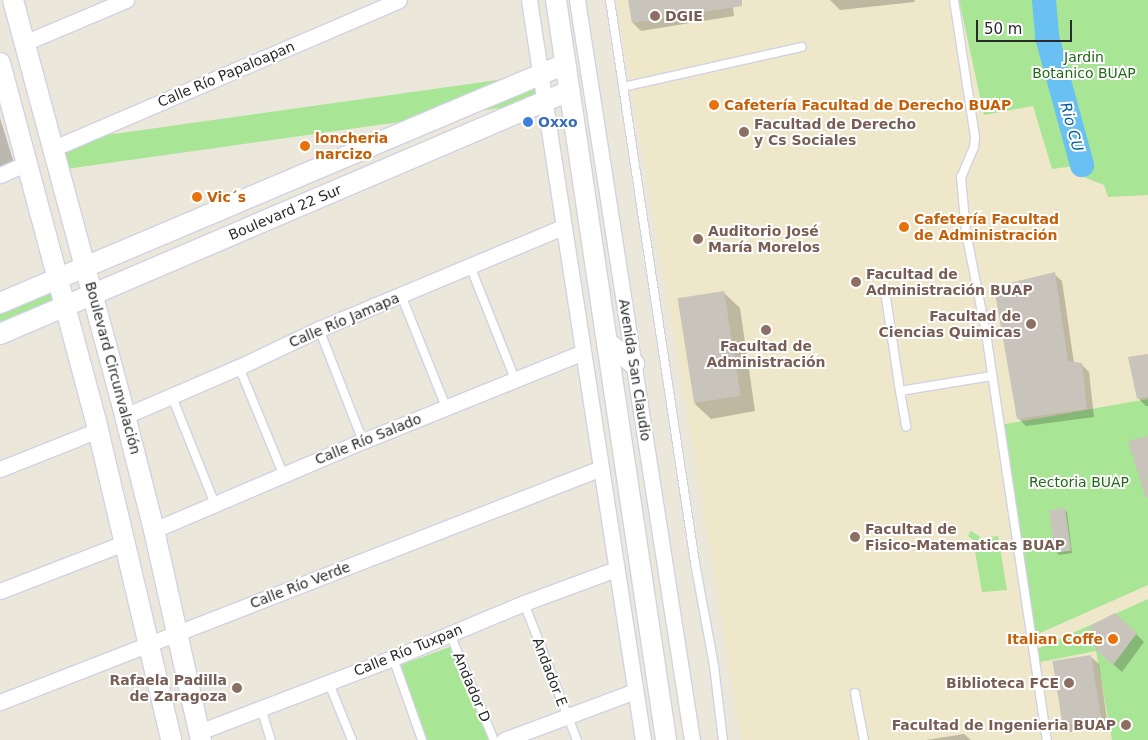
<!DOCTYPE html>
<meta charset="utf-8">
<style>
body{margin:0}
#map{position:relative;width:1148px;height:740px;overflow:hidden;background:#ece7db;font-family:"DejaVu Sans",sans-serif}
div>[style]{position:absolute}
.education>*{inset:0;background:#efe7c9}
.green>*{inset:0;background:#a8e595;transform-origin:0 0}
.shadow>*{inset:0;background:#0003}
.river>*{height:24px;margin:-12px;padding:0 12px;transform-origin:12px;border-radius:12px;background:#69c0f3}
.building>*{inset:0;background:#c8c3bb;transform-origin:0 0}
.roads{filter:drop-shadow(1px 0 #d0d2e3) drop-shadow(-1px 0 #d0d2e3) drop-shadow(0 1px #d0d2e3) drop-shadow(0 -1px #d0d2e3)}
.lane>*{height:8px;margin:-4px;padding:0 4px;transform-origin:4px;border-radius:4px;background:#fff}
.street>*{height:15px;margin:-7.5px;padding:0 7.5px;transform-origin:7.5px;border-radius:7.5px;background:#fff}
.secondary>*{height:20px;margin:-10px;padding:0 10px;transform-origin:10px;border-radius:10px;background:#fff}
.dots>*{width:14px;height:14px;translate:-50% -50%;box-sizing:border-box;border:2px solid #fff;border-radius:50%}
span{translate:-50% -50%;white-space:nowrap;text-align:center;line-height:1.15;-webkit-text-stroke:4px #fff;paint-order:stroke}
.education-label{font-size:14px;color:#785e54;font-weight:700}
.left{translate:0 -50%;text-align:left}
.right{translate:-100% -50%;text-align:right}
.park-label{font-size:14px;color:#206917}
.street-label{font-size:14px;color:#2a2a2a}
.food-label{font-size:14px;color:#c56008;font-weight:700}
.shop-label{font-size:14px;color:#366cbe;font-weight:700}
.water-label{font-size:15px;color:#085c9f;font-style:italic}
.scale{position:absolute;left:976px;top:20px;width:96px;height:22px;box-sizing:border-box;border:2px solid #2a2a2a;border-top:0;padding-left:6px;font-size:15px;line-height:18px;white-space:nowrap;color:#2a2a2a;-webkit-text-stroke:4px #fff;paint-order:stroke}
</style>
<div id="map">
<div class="education">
<div style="clip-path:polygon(616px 0,1148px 0,1148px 740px,741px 740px,698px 476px)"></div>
</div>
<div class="green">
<div style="clip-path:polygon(959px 0,1148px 0,1148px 195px,1108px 197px,1104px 185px,1086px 178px,1082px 165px,1052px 169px,1033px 106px,984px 115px)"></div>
<div style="left:540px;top:74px;width:28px;height:497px;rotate:82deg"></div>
<div style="clip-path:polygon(59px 277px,66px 304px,0 332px,0 302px)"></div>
<div style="clip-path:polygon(1148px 399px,1148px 585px,1031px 637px,1000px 425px)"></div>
<div style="clip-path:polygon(971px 531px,982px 538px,998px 536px,1007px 590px,982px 592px,973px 540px,968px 536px)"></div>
<div style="clip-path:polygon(1148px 599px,1148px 740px,1112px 740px,1096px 651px,1035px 663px,1033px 651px)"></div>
<div style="clip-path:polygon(455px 645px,491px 739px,488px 740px,426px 740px,398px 666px)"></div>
</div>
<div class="shadow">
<div style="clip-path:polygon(629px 0,732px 0,734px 16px,641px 31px,633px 23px)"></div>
<div style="clip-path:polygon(830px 0,914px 0,915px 2px,840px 10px)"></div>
<div style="clip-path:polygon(0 118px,14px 163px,0 168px)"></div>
<div style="clip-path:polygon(1054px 274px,1062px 281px,1074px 363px,1081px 364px,1089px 372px,1094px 417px,1026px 426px,1018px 418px)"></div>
<div style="clip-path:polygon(724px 293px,740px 308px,755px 411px,711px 419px,695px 404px)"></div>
<div style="clip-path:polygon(1148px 355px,1148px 406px,1146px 406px,1138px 398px)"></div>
<div style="clip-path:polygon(1065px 510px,1067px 512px,1072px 553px,1059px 555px,1057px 552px)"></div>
<div style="clip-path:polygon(1136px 634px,1144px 642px,1122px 672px,1097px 650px)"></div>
<div style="clip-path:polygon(1091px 657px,1099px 664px,1108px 726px,1070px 732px,1063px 724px)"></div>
<div style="clip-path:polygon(964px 734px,971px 740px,926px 740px)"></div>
</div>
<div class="river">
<div style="left:1044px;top:0;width:37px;rotate:85deg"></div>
<div style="left:1047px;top:37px;width:133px;rotate:74.7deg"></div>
</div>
<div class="building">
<div style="clip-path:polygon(628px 0,742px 0,742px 6px,632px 23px)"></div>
<div style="clip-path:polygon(1055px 272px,1068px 361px,1082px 363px,1087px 409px,1017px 419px,994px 287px)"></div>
<div style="left:724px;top:291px;width:106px;height:47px;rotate:81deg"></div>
<div style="clip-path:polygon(1148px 354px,1148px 397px,1137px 399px,1128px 357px)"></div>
<div style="clip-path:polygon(1148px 436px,1148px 498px,1146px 498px,1128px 441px)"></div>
<div style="left:1065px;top:508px;width:43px;height:16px;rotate:82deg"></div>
<div style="clip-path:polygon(1115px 613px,1137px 633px,1113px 665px,1096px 650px,1090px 626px)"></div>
<div style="left:1091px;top:655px;width:65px;height:39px;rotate:81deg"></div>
</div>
<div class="roads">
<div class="lane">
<div style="left:610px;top:0;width:569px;rotate:81.41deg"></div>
<div style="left:695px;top:563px;width:105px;rotate:79.5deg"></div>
<div style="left:714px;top:666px;width:75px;rotate:83.1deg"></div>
<div style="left:954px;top:0;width:140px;rotate:81.3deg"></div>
<div style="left:975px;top:138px;width:9px;rotate:96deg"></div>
<div style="left:974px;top:147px;width:33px;rotate:113deg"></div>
<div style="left:961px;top:177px;width:55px;rotate:84.8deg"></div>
<div style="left:966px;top:232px;width:103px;rotate:78.8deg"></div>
<div style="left:986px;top:333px;width:412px;rotate:81.5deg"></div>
<div style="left:623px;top:87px;width:183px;rotate:-12.6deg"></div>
<div style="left:470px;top:266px;width:122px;rotate:68.3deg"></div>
<div style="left:885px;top:291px;width:101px;rotate:81.5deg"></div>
<div style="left:900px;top:391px;width:93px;rotate:-9.3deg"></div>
<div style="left:401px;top:295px;width:121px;rotate:68.1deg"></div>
<div style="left:319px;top:329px;width:120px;rotate:68.6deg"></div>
<div style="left:239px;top:367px;width:116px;rotate:67.6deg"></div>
<div style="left:900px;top:391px;width:36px;rotate:80deg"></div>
<div style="left:172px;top:397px;width:115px;rotate:68.1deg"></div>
<div style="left:524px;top:603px;width:147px;rotate:68.9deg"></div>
<div style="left:450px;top:634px;width:115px;rotate:67.5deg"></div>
<div style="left:393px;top:658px;width:87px;rotate:70.5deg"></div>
<div style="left:328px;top:681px;width:64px;rotate:67.9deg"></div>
<div style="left:855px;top:693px;width:48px;rotate:79.2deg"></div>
<div style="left:261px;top:708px;width:34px;rotate:73deg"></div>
</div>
<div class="street">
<div style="left:529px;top:0;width:749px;rotate:81.24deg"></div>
<div style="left:577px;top:0;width:749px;rotate:81.17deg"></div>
<div style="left:24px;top:43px;width:111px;rotate:-22.9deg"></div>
<div style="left:54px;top:148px;width:375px;rotate:-23.2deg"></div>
<div style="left:0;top:175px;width:30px;rotate:-24deg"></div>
<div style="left:125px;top:416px;width:124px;rotate:-23.3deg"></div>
<div style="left:239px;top:367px;width:89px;rotate:-25.4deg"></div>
<div style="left:319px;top:329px;width:264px;rotate:-22.7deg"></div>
<div style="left:0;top:469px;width:105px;rotate:-21.7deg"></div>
<div style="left:154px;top:530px;width:227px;rotate:-23.1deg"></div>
<div style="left:363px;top:441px;width:237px;rotate:-22deg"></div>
<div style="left:0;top:591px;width:133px;rotate:-21.2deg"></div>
<div style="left:0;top:702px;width:645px;rotate:-21.27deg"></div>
<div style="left:199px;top:732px;width:208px;rotate:-20.9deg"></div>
<div style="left:393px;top:658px;width:142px;rotate:-22.8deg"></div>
<div style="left:524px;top:603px;width:98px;rotate:-20.3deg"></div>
<div style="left:504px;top:740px;width:140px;rotate:-20.5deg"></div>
</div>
<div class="secondary">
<div style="left:13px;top:0;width:431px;rotate:74.9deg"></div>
<div style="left:125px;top:416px;width:118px;rotate:75.7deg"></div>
<div style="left:154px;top:530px;width:215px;rotate:77.4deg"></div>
<div style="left:556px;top:0;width:748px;rotate:81.54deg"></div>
<div style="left:0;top:63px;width:380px;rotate:75deg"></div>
<div style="left:98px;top:430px;width:318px;rotate:76.7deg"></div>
<div style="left:0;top:303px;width:613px;rotate:-22.93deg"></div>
<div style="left:0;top:334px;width:619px;rotate:-23.13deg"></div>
<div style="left:607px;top:342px;width:35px;rotate:39deg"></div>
</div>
</div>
<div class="dots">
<div style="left:655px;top:16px;background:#8d6e63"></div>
<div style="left:714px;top:105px;background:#e8710a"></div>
<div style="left:528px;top:122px;background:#3f7fe0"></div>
<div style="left:744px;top:132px;background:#8d6e63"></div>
<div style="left:305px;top:146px;background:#e8710a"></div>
<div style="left:197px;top:197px;background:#e8710a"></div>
<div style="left:904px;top:227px;background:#e8710a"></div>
<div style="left:698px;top:239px;background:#8d6e63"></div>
<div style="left:856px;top:282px;background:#8d6e63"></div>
<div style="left:1031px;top:324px;background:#8d6e63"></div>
<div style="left:766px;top:330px;background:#8d6e63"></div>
<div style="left:855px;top:537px;background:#8d6e63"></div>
<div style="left:1113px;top:639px;background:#e8710a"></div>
<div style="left:1069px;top:683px;background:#8d6e63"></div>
<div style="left:237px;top:688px;background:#8d6e63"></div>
<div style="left:1126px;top:725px;background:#8d6e63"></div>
</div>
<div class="education-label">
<span class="left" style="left:665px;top:16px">DGIE</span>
<span class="left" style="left:754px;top:132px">Facultad de Derecho<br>y Cs Sociales</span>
<span class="left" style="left:708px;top:239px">Auditorio José<br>María Morelos</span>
<span class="left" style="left:866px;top:282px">Facultad de<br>Administración BUAP</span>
<span class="right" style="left:1021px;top:324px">Facultad de<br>Ciencias Quimicas</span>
<span style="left:766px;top:354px">Facultad de<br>Administración</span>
<span class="left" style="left:865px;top:537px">Facultad de<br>Fisico-Matematicas BUAP</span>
<span class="right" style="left:227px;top:688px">Rafaela Padilla<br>de Zaragoza</span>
<span class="right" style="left:1059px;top:683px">Biblioteca FCE</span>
<span class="right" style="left:1116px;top:725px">Facultad de Ingenieria BUAP</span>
</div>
<div class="park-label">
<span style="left:1084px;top:65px">Jardin<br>Botanico BUAP</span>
<span style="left:1079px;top:482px">Rectoria BUAP</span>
</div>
<div class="street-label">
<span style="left:226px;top:74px;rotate:-23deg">Calle Río Papaloapan</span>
<span style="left:285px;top:212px;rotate:-23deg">Boulevard 22 Sur</span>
<span style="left:344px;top:320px;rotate:-23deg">Calle Río Jamapa</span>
<span style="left:113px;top:368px;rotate:75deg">Boulevard Circunvalación</span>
<span style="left:635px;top:370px;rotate:81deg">Avenida San Claudio</span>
<span style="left:368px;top:439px;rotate:-22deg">Calle Río Salado</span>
<span style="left:300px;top:585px;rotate:-21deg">Calle Río Verde</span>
<span style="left:408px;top:650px;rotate:-22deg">Calle Río Tuxpan</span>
<span style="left:550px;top:672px;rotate:69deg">Andador E</span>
<span style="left:472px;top:687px;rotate:67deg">Andador D</span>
</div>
<div class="food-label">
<span class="left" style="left:724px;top:105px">Cafetería Facultad de Derecho BUAP</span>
<span class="left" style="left:315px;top:146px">loncheria<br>narcizo</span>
<span class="left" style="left:207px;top:197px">Vic´s</span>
<span class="left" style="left:914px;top:227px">Cafetería Facultad<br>de Administración</span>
<span class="right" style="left:1103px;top:639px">Italian Coffe</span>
</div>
<div class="shop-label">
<span class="left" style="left:538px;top:122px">Oxxo</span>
</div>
<div class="water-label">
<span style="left:1071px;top:127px;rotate:75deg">Rio CU</span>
</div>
<div class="scale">50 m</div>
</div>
